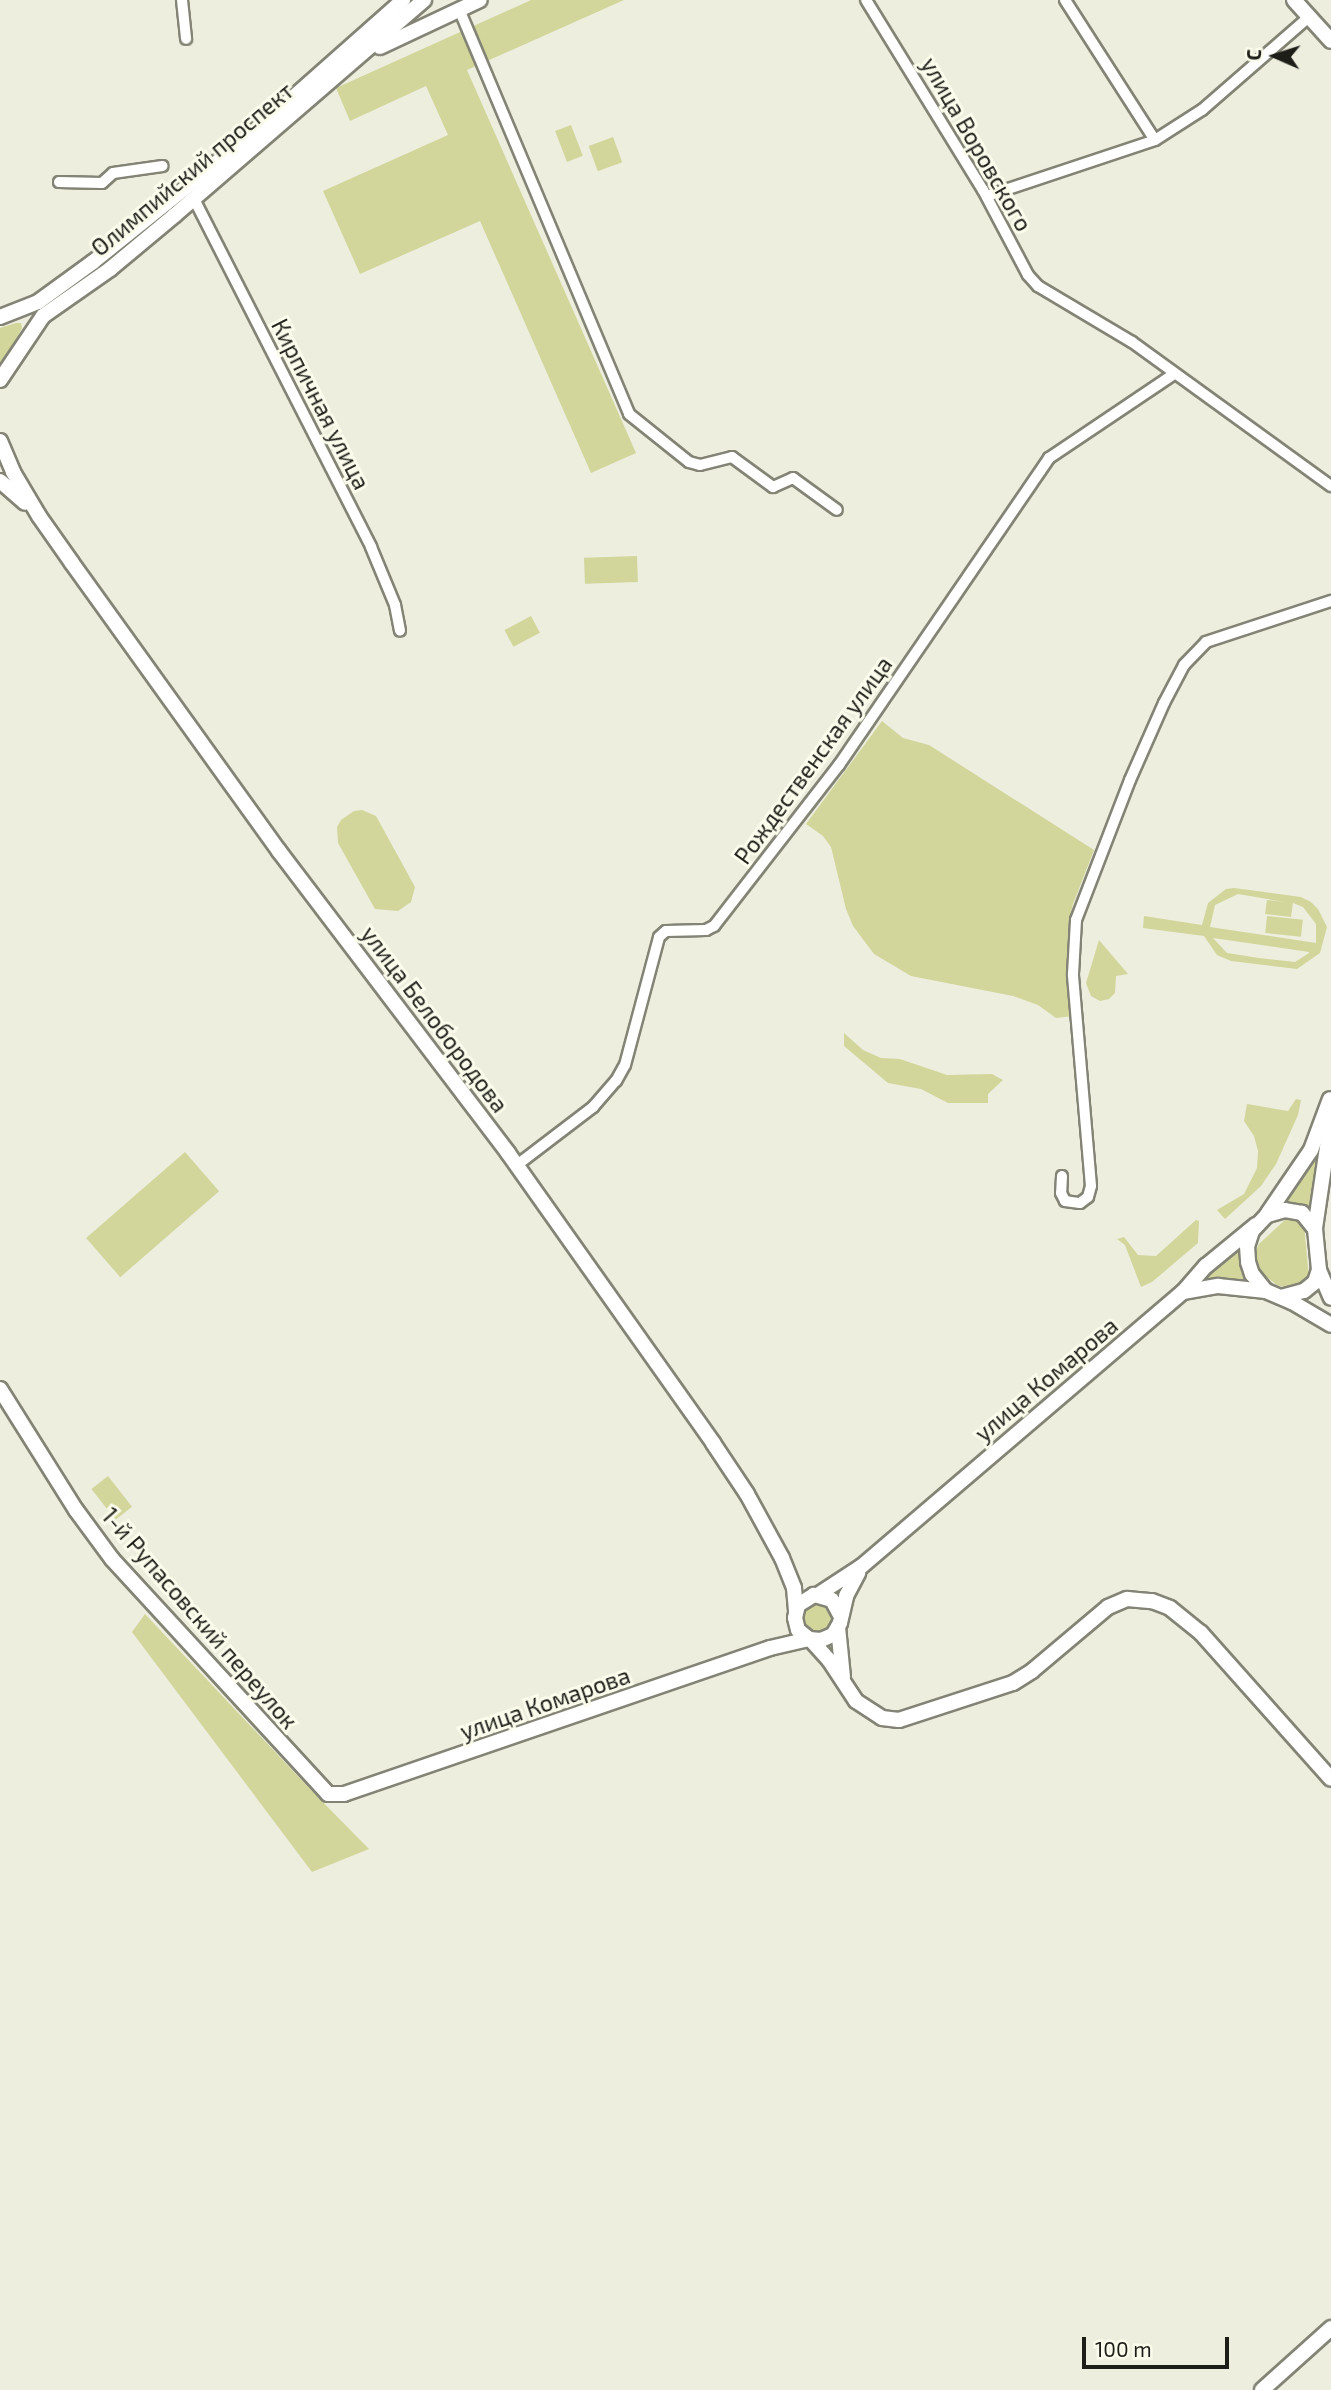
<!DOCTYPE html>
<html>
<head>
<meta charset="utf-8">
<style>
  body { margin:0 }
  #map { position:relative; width:1331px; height:2390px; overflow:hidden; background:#edeede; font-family:"Exo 2",sans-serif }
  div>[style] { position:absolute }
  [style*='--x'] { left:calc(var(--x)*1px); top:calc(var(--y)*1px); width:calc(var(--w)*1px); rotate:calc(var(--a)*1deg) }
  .green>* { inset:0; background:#d2d69b; transform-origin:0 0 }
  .round { border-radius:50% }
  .roads { filter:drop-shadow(2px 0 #838475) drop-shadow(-2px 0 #838475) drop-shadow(0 2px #838475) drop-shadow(0 -2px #838475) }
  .street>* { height:10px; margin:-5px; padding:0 5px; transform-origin:5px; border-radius:5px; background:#fff }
  .secondary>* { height:14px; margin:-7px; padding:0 7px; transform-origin:7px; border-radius:7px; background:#fff }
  span { translate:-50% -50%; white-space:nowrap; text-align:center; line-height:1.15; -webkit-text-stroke:6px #fbfceb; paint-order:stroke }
  .street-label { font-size:23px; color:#1d1e18 }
  .north { position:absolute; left:1240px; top:21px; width:70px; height:70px; -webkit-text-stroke:5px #fbfceb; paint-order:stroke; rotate:273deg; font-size:19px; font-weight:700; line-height:28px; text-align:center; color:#1d1e18 }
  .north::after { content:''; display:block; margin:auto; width:24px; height:32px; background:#1d1e18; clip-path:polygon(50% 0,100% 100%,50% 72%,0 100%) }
  .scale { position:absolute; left:1082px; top:2337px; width:147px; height:32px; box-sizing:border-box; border:4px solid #1d1e18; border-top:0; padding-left:9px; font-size:21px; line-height:24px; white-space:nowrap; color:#1d1e18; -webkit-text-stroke:5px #fbfceb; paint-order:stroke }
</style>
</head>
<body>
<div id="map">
  <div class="green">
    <div style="clip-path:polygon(531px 0,624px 0,467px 70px,636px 453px,591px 473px,480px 221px,360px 274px,323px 191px,448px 135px,426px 86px,350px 121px,336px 88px)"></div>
    <div style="left:571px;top:125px;width:33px;height:17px;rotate:69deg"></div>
    <div style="left:613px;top:137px;width:27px;height:26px;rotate:70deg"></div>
    <div style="clip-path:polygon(16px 323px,21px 323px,22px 328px,0 370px,0 328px)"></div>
    <div style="left:637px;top:556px;width:26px;height:53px;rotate:88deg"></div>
    <div style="left:531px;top:616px;width:19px;height:30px;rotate:62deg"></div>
    <div style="clip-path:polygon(882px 721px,903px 738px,929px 745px,1094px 850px,1073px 904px,1068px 927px,1073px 1016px,1056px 1018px,1038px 1005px,1013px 996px,911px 976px,874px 954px,853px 926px,846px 909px,831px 847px,823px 836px,806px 824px)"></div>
    <div style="clip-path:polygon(362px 810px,376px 816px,415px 887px,411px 902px,398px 911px,375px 909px,338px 843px,337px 827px,341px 820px,354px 811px)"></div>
    <div style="clip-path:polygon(evenodd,1234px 888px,1301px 897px,1311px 902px,1318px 909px,1327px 927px,1320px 953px,1297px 969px,1231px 961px,1217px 955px,1204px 936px,1143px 928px,1144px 916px,1202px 925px,1208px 903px,1226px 889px,1234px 888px,1238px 894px,1285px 902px,1267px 900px,1265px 914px,1291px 917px,1293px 903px,1303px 907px,1316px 924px,1316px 943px,1210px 927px,1215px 905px,1238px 894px,1234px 888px,1213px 938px,1309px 952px,1309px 953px,1295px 962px,1259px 958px,1227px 953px,1213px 938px)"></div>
    <div style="left:1267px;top:916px;width:36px;height:17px;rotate:6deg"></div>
    <div style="clip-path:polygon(1099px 940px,1128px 974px,1116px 976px,1115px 993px,1109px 999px,1100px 1001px,1091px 996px,1086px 983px)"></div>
    <div style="clip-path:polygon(844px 1033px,863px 1050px,881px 1058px,900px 1059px,947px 1075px,992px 1074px,1003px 1080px,988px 1094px,988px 1103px,948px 1103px,921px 1089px,888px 1083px,844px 1046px)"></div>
    <div style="clip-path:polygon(1296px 1099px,1301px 1100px,1298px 1115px,1276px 1164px,1261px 1186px,1225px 1219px,1217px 1210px,1244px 1194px,1257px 1168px,1258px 1151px,1254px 1136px,1244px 1121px,1247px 1104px,1288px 1111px)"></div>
    <div style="clip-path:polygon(1321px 1141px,1312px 1215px,1284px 1205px)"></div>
    <div style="left:185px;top:1152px;width:52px;height:131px;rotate:49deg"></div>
    <div style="clip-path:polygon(1297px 1218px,1304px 1225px,1309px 1278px,1294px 1290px,1277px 1285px,1262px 1274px,1256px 1264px,1255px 1253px,1259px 1244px,1286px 1219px)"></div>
    <div style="clip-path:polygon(1196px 1220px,1199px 1221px,1198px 1243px,1152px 1282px,1141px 1287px,1125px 1245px,1117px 1239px,1124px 1237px,1138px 1255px,1156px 1256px)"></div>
    <div style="clip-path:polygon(1242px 1244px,1248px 1279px,1203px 1279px,1202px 1278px)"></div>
    <div style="left:108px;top:1476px;width:39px;height:21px;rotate:52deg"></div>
    <div class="round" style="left:800px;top:1601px;width:34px;height:34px"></div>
    <div style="clip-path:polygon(145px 1614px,310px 1789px,369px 1849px,312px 1872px,132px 1632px)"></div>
  </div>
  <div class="roads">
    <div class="street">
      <div style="--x:182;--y:0;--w:39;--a:84"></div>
      <div style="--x:866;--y:0;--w:223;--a:58.4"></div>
      <div style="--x:983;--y:190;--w:96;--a:62.1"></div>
      <div style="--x:1028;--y:275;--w:15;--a:48"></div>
      <div style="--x:1038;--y:286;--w:109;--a:30.8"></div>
      <div style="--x:1132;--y:342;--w:246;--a:35.9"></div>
      <div style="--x:1065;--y:0;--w:166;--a:57.3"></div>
      <div style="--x:459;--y:9;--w:439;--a:67.2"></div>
      <div style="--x:629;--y:414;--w:77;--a:38.7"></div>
      <div style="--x:689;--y:462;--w:11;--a:15"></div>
      <div style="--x:700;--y:465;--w:33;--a:-14"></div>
      <div style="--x:732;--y:457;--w:51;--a:36.2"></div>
      <div style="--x:773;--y:487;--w:22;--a:-24"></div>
      <div style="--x:793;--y:478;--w:54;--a:36"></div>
      <div style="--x:59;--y:182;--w:43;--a:1.3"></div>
      <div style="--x:102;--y:183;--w:15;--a:-42"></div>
      <div style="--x:113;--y:173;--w:50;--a:-8"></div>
      <div style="--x:987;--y:196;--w:177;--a:-18.4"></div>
      <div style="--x:1155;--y:140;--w:56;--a:-32.6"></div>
      <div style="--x:1202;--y:110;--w:142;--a:-41"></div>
      <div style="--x:194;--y:199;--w:390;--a:63"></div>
      <div style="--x:371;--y:547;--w:63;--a:67.5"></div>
      <div style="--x:395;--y:605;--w:26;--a:79"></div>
      <div style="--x:517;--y:1165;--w:96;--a:-37.3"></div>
      <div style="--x:593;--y:1107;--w:35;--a:-49"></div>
      <div style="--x:616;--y:1081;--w:18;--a:-61"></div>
      <div style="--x:625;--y:1065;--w:132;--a:-75.1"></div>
      <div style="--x:659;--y:937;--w:9;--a:-41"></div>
      <div style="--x:666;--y:931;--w:40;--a:-1.4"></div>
      <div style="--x:706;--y:930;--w:9;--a:-27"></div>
      <div style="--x:714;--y:926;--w:204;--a:-52.2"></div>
      <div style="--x:839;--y:765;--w:372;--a:-55.6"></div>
      <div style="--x:1049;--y:458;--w:151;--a:-33.9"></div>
      <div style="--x:1062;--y:1176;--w:17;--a:93"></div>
      <div style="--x:1061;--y:1193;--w:9;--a:63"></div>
      <div style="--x:1065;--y:1201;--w:15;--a:8"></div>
      <div style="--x:1080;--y:1203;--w:10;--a:-37"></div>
      <div style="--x:1088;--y:1197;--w:11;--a:-75"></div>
      <div style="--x:1091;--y:1186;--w:213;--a:-94.9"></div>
      <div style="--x:1073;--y:974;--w:54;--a:-86.8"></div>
      <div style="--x:1076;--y:920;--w:150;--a:-68.9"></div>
      <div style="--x:1130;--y:780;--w:84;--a:-66.2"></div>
      <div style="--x:1164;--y:703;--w:43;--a:-62.2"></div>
      <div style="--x:1184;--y:665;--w:32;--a:-46"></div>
      <div style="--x:1206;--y:642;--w:132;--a:-18.2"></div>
    </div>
    <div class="secondary">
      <div style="--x:1294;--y:0;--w:55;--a:47.9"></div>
      <div style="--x:380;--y:47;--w:110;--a:-25.2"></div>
      <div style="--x:0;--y:317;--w:41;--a:-21.5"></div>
      <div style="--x:38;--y:302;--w:68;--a:-36"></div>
      <div style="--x:93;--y:262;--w:195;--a:-38.8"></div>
      <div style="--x:245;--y:140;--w:211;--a:-41.5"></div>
      <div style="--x:0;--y:380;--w:77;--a:-56.1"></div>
      <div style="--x:43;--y:316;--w:82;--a:-35"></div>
      <div style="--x:110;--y:269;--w:85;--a:-39.7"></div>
      <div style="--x:175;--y:215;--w:329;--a:-40.8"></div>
      <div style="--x:0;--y:441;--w:34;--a:67"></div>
      <div style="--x:13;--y:472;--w:51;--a:59.4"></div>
      <div style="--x:39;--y:516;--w:57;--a:54.9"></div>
      <div style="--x:72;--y:563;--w:355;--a:54.3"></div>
      <div style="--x:279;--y:851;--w:379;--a:52.8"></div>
      <div style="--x:508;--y:1153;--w:355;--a:54.7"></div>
      <div style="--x:713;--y:1443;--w:61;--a:56.3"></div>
      <div style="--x:747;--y:1494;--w:73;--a:61.3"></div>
      <div style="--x:782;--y:1558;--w:32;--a:68"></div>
      <div style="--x:794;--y:1588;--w:23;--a:85"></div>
      <div style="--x:0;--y:481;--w:33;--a:41"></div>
      <div style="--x:1331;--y:1120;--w:110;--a:98.4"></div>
      <div style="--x:1315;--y:1229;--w:41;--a:84.4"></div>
      <div style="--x:1319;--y:1270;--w:30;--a:67"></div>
      <div style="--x:1268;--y:1213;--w:76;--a:-55.7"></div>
      <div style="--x:1311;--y:1150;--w:54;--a:-69.6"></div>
      <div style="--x:1315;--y:1229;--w:21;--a:-129"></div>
      <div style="--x:1302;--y:1213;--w:17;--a:-170"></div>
      <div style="--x:1285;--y:1210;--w:19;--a:164"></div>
      <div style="--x:1267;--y:1215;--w:22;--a:133"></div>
      <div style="--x:1252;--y:1231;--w:16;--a:108"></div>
      <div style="--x:1247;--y:1246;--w:16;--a:86"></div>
      <div style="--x:1248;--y:1262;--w:13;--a:72"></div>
      <div style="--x:1252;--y:1274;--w:22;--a:51"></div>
      <div style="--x:1266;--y:1291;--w:28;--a:23"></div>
      <div style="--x:1292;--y:1302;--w:45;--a:30.5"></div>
      <div style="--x:1183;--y:1292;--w:36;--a:-10"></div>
      <div style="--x:1218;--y:1286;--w:48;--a:5.9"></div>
      <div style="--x:1281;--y:1297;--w:24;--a:-15"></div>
      <div style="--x:1304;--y:1291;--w:14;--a:-39"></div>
      <div style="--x:1315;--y:1282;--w:13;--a:-72"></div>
      <div style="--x:0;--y:1389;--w:143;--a:57.9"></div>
      <div style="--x:76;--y:1510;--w:61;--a:53.7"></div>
      <div style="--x:112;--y:1559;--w:319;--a:47.4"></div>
      <div style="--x:328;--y:1794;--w:16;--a:0"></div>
      <div style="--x:344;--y:1794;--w:450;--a:-18.9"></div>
      <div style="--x:770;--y:1648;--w:40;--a:-13"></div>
      <div style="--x:819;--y:1594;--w:51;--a:-33.1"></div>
      <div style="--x:862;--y:1566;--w:422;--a:-40.5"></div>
      <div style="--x:1183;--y:1292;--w:35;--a:-49"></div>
      <div style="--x:1206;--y:1266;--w:65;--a:-39.4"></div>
      <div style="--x:840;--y:1615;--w:17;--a:-118"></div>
      <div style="--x:832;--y:1600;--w:19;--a:-164"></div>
      <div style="--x:814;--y:1595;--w:19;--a:148"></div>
      <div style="--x:798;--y:1605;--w:13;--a:103"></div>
      <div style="--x:795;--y:1618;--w:12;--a:76"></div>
      <div style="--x:798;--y:1630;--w:14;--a:39"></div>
      <div style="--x:809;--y:1639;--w:12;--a:5"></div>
      <div style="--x:821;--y:1640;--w:13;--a:-23"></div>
      <div style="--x:833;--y:1635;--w:14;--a:-60"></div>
      <div style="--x:840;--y:1623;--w:28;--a:-77"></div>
      <div style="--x:846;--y:1596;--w:26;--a:-62"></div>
      <div style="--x:838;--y:1627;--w:50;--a:84.3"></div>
      <div style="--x:811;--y:1640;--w:27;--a:48"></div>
      <div style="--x:829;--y:1660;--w:49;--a:56.6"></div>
      <div style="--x:856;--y:1701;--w:31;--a:33"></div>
      <div style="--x:882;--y:1718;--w:17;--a:7"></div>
      <div style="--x:899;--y:1720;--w:120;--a:-18"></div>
      <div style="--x:1013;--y:1683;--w:22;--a:-32"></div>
      <div style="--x:1032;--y:1671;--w:99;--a:-40.1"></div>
      <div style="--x:1108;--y:1607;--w:21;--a:-23"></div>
      <div style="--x:1127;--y:1599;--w:25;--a:5"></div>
      <div style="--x:1152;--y:1601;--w:19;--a:21"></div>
      <div style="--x:1170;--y:1608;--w:40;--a:39"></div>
      <div style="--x:1201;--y:1633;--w:195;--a:48.3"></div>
      <div style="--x:1262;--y:2390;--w:93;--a:-41.9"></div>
    </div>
  </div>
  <div class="street-label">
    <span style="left:977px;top:144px;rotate:60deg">улица Воровского</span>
    <span style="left:192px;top:169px;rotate:-40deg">Олимпийский проспект</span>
    <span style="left:321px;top:404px;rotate:63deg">Кирпичная улица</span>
    <span style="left:813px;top:760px;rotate:-54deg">Рождественская улица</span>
    <span style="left:435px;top:1019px;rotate:53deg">улица Белобородова</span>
    <span style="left:1046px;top:1379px;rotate:-40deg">улица Комарова</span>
    <span style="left:200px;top:1618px;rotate:49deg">1-й Рупасовский переулок</span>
    <span style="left:545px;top:1703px;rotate:-19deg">улица Комарова</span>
  </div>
  <div class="north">С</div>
  <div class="scale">100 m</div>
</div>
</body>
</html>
